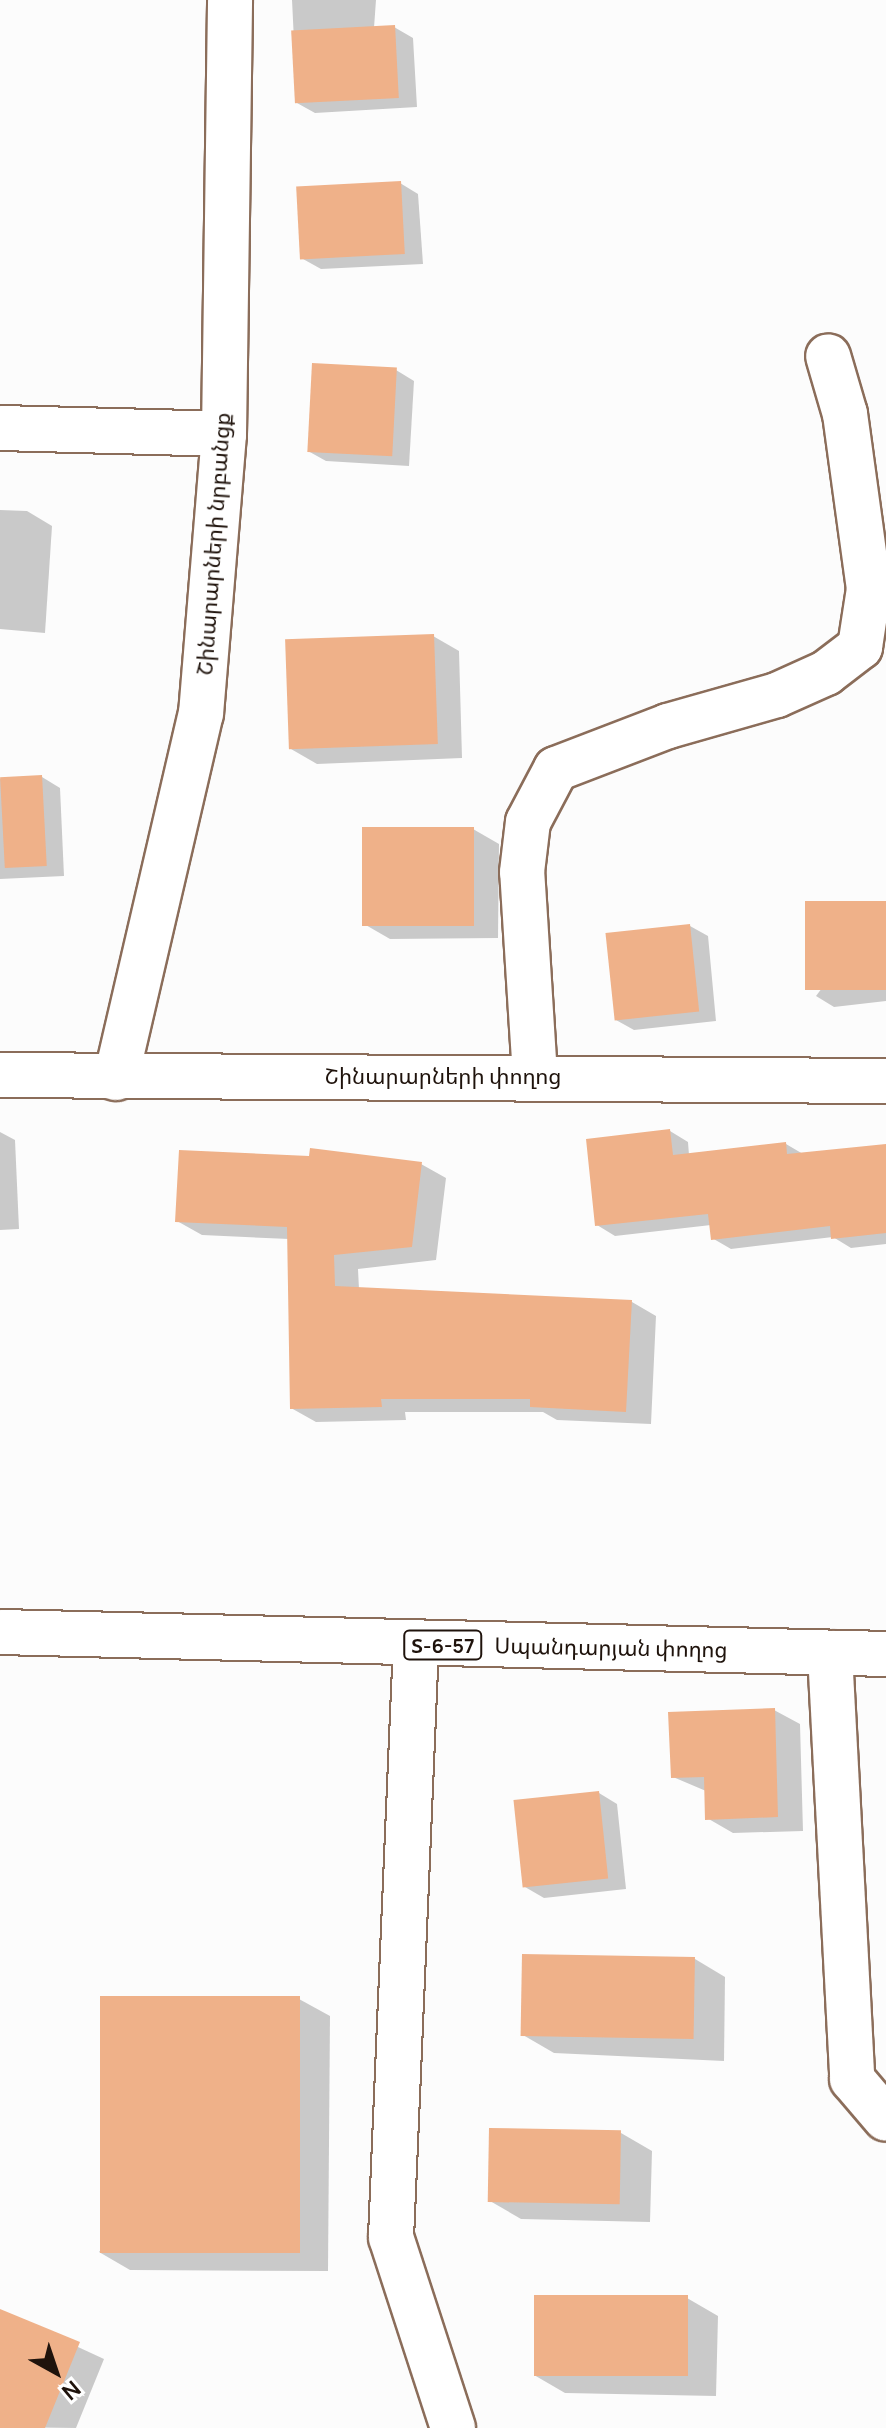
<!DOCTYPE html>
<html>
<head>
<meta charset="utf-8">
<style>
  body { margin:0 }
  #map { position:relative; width:886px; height:2428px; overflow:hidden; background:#fcfcfc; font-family:Manrope,"Noto Sans Armenian",sans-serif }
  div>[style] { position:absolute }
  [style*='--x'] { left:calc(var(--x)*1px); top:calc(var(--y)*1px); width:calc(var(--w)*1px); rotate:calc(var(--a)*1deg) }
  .shadow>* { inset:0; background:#0003 }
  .building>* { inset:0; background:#efb189; transform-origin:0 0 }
  .roads { filter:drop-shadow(2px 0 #8b6d5a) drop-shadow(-2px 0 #8b6d5a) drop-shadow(0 2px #8b6d5a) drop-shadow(0 -2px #8b6d5a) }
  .minor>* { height:44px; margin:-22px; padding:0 22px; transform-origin:22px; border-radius:22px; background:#fff }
  .major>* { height:44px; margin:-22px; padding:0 22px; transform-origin:22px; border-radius:22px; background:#fff }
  span { translate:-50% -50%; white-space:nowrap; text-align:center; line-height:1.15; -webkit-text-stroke:6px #fff; paint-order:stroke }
  .shield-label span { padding:2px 6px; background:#fff; border:2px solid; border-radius:6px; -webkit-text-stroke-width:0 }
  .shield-label { font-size:20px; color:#1f130c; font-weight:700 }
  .street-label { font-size:22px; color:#1f130c }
  .north { position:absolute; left:16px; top:2332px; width:80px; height:80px; -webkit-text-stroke:6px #fff; paint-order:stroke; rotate:140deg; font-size:22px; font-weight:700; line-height:32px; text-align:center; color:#1f130c }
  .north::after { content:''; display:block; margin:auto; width:28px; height:36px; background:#1f130c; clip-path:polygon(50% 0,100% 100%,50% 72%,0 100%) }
</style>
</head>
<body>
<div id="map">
  <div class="shadow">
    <div style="clip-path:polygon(292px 0,376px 0,374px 28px,394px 27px,413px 38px,417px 107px,315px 113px,297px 103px)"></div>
    <div style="clip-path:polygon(400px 183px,418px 194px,423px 264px,321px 269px,303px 259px)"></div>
    <div style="clip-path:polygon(396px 370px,414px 381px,409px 466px,326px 461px,308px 451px)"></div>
    <div style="clip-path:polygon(0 510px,27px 511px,52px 526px,45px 633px,0 629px)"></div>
    <div style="clip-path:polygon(433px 636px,459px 651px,462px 758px,317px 764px,291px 749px)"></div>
    <div style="clip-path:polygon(42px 777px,60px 788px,64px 876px,0 879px,0 779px)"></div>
    <div style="clip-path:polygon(473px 829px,499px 844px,498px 938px,390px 939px,364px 924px)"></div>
    <div style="clip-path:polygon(886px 903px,886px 1001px,834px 1007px,816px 996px)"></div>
    <div style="clip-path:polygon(690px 926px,708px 936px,716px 1021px,634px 1030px,616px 1020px)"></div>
    <div style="clip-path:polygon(670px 1131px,688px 1142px,689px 1155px,786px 1144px,803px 1154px,886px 1146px,886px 1244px,851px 1248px,833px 1237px,731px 1249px,712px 1238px,711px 1225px,615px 1236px,597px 1225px)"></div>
    <div style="clip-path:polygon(0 1132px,15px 1140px,19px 1229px,0 1230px)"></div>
    <div style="clip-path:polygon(421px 1164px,446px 1178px,436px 1260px,358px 1269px,359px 1289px,632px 1302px,656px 1316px,651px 1424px,557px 1420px,543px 1412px,405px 1412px,406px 1420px,316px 1422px,291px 1408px,289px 1239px,202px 1235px,177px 1221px)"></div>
    <div style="clip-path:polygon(774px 1710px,800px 1724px,803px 1831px,733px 1833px,707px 1818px,706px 1791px,673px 1777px)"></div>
    <div style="clip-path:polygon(599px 1793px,617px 1804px,626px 1889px,544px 1898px,525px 1887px)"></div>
    <div style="clip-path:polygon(695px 1959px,725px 1977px,724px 2061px,554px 2053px,523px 2035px)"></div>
    <div style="clip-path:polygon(299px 1999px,330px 2016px,328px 2271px,130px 2270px,99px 2252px)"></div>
    <div style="clip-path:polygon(621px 2133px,652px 2151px,650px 2222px,521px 2219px,490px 2201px)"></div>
    <div style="clip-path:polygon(687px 2298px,718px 2316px,716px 2396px,565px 2393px,534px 2375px)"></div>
    <div style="clip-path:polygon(0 2311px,104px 2359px,76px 2428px,0 2427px)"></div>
  </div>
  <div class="building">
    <div style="left:395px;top:25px;width:73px;height:104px;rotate:87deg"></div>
    <div style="left:401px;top:181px;width:73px;height:105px;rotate:87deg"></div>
    <div style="left:312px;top:363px;width:85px;height:89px;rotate:3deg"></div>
    <div style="left:434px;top:634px;width:110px;height:149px;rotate:88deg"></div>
    <div style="left:42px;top:775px;width:91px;height:42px;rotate:87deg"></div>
    <div style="left:362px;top:827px;width:112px;height:99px"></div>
    <div style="left:886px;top:901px;width:89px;height:81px;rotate:90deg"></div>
    <div style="left:690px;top:924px;width:88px;height:85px;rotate:84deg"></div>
    <div style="clip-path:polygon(670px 1129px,673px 1155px,786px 1142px,787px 1154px,886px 1144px,886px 1233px,831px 1239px,830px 1226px,711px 1240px,708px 1214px,595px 1226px,586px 1139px)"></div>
    <div style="clip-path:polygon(310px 1148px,422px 1162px,412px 1247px,334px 1255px,335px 1286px,632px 1300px,626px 1412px,530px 1407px,530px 1399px,381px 1399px,382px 1407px,290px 1409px,287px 1227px,175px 1222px,179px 1150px,309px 1156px)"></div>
    <div style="clip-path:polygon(775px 1708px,778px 1817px,705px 1820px,704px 1777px,671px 1778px,668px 1712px)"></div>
    <div style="left:599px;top:1791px;width:88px;height:86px;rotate:84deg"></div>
    <div style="left:522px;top:1954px;width:173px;height:82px;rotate:1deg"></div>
    <div style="left:100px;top:1996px;width:200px;height:257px"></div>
    <div style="left:489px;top:2128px;width:132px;height:74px;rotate:1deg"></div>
    <div style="left:534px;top:2295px;width:154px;height:81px"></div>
    <div style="clip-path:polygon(0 2309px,80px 2342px,45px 2428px,0 2428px)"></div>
  </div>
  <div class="roads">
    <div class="minor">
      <div style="--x:0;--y:428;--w:224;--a:1.5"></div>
      <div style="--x:0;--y:1075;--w:886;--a:0.39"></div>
      <div style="--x:535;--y:1076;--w:204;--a:-93.6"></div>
      <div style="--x:522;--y:872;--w:50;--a:-83.2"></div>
      <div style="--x:528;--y:822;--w:60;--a:-62.2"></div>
      <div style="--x:556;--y:769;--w:120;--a:-21"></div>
      <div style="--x:668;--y:726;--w:113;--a:-15.9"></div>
      <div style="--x:777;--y:695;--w:54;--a:-24.2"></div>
      <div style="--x:826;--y:673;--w:43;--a:-37.4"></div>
      <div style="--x:860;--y:647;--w:59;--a:-81.2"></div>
      <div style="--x:869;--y:589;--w:177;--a:-97.8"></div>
      <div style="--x:845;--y:414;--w:60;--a:-106.3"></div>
      <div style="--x:116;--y:1078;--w:374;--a:-76.9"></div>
      <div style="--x:201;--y:714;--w:281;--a:-85.3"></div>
      <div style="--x:224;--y:434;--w:434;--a:-89.2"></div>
      <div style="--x:416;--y:1644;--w:594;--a:92.41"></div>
      <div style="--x:391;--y:2237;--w:201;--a:72"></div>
      <div style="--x:830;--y:1653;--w:427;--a:87"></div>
      <div style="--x:852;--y:2079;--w:52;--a:49.6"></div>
    </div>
    <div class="major">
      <div style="--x:0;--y:1632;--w:886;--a:1.42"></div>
    </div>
  </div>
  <div class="shield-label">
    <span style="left:443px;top:1645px">Տ-6-57</span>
  </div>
  <div class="street-label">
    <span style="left:214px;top:544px;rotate:-86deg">Շինարարների նրբանցք</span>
    <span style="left:443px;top:1077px">Շինարարների փողոց</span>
    <span style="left:611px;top:1648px;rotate:1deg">Սպանդարյան փողոց</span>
  </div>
  <div class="north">N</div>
</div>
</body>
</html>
